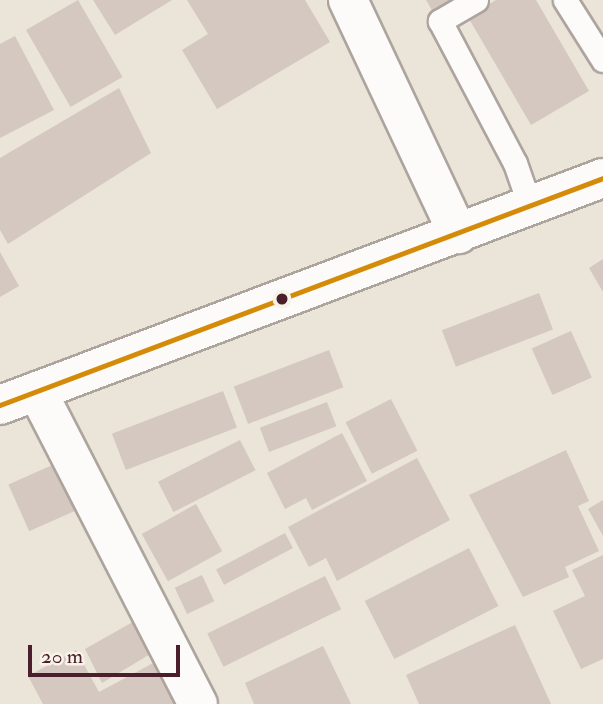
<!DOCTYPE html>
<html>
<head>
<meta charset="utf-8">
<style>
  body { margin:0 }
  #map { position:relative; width:603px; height:704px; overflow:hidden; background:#ebe4d8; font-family:"IM FELL Double Pica",serif }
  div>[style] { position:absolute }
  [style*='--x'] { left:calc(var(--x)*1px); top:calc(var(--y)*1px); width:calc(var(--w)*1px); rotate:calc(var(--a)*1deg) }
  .building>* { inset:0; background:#d4c8c0; transform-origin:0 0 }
  .roads { filter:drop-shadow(2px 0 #ada49e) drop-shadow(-2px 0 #ada49e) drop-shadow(0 2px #ada49e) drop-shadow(0 -2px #ada49e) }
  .service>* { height:23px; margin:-11.5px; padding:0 11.5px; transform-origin:11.5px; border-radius:11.5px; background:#fcfbf9 }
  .minor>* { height:38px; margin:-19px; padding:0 19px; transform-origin:19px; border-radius:19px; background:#fcfbf9 }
  .secondary>* { height:38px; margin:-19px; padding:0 19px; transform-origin:19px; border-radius:19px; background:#fcfbf9 }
  .bus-1>* { height:5px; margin:-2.5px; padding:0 2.5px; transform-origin:2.5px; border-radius:2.5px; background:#d48b09 }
  .dots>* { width:19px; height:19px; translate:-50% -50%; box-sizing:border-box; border:4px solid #f7f3e8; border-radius:50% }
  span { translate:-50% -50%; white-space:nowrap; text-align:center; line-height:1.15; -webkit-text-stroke:5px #f7f3e8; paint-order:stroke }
  .scale { position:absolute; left:28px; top:645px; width:152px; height:32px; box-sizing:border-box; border:4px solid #4a1f2b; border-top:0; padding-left:9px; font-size:21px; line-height:24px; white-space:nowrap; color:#4a1f2b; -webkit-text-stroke:5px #f7f3e8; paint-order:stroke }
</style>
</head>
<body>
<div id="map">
  <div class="building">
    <div style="left:78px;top:0;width:89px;height:60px;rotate:60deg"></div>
    <div style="clip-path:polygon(93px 0,172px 0,115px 35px)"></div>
    <div style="clip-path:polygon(187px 0,305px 0,330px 42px,217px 109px,182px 50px,208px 34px)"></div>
    <div style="clip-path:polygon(426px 0,452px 0,433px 12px)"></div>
    <div style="clip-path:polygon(496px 0,536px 0,589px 91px,531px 125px,468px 17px)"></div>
    <div style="clip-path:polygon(15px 36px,54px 110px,0 138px,0 44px)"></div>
    <div style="clip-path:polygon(119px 88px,151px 153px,8px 244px,0 230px,0 158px)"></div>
    <div style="clip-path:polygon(0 252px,19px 286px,0 297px)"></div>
    <div style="clip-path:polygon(603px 259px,603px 292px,589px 268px)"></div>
    <div style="left:539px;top:293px;width:39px;height:104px;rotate:69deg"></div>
    <div style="left:571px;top:331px;width:51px;height:43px;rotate:66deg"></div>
    <div style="left:329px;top:350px;width:40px;height:102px;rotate:69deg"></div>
    <div style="left:223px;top:391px;width:39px;height:119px;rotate:69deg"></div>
    <div style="left:391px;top:399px;width:58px;height:51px;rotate:63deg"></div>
    <div style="left:327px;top:402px;width:26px;height:72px;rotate:69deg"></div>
    <div style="clip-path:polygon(342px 433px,367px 481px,312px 510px,306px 498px,285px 509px,267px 473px)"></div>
    <div style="left:240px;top:440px;width:34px;height:92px;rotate:63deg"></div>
    <div style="clip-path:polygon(566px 450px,589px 501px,578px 506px,599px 551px,565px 567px,569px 577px,523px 597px,469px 495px)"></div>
    <div style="clip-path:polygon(417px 458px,450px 520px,337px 581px,326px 558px,309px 567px,288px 527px)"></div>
    <div style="left:66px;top:459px;width:51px;height:63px;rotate:66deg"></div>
    <div style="clip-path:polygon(603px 500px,603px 536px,588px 509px)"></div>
    <div style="left:196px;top:504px;width:54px;height:62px;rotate:61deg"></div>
    <div style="left:285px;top:533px;width:17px;height:78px;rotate:62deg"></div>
    <div style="left:469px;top:548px;width:65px;height:117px;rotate:63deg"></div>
    <div style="clip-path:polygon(603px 555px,603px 659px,581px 669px,553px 611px,585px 596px,572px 570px)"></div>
    <div style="left:202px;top:575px;width:29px;height:30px;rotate:65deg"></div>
    <div style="left:325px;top:576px;width:37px;height:131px;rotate:64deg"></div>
    <div style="clip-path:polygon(138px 619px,152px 653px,102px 683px,85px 649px)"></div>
    <div style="clip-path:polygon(515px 625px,551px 704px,419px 704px,406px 675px)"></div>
    <div style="clip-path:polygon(323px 646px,351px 704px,254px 704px,245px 683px)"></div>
    <div style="clip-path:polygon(76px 650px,99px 692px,157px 661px,181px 704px,43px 704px,28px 676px)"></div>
  </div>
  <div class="roads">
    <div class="service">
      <div style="--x:476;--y:0;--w:42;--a:149.7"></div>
      <div style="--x:440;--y:21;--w:161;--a:62.2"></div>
      <div style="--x:515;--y:163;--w:46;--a:70.8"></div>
      <div style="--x:565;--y:0;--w:71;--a:57.7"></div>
    </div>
    <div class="minor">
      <div style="--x:348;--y:0;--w:259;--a:64.8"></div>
      <div style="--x:37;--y:391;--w:352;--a:62.8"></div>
    </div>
    <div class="secondary">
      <div style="--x:0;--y:405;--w:644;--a:-20.63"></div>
    </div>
  </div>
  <div class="bus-1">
    <div style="--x:0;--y:405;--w:644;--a:-20.63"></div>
  </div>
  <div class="dots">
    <div style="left:282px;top:299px;background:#4a1f2b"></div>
  </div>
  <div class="scale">20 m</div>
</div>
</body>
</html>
